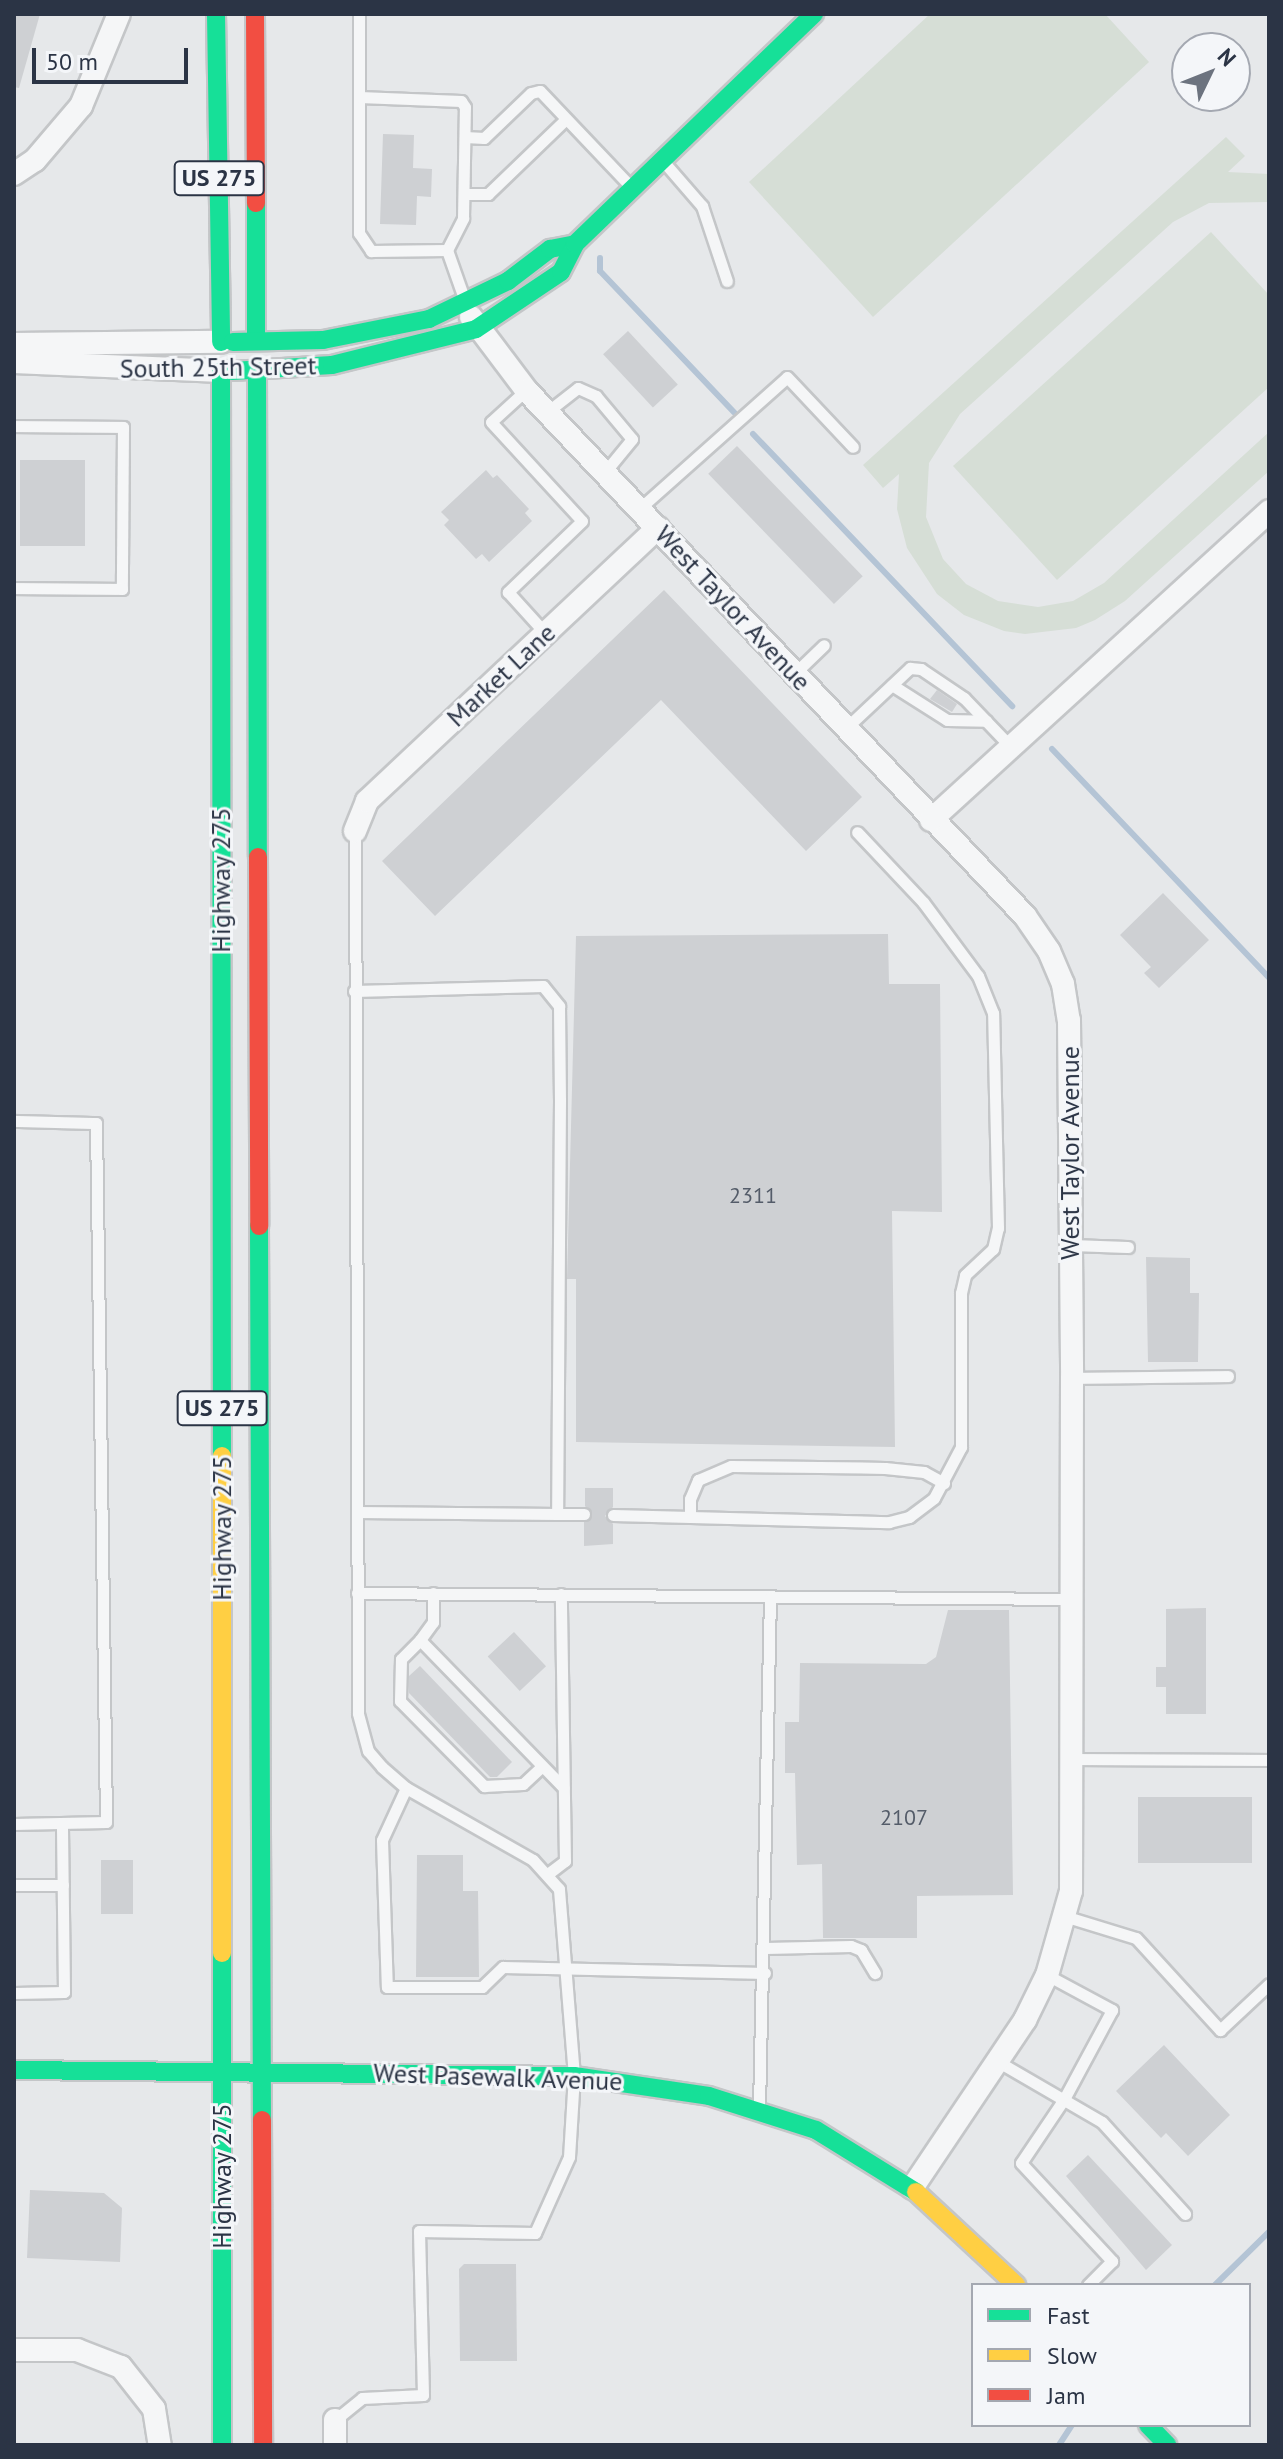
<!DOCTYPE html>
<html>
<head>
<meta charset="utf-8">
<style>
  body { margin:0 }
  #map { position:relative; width:1283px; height:2459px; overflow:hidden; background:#e6e8ea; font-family:"PT Sans",sans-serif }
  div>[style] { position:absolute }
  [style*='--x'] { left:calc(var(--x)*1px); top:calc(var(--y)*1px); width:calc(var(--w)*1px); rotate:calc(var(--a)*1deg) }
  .green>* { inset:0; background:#d6ded6 }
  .stream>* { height:6px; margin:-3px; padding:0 3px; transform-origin:3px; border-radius:3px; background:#b4c4d5 }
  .building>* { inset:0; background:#ced0d3; transform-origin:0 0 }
  .roads { filter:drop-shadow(2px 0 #c4c6c8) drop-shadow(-2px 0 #c4c6c8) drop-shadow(0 2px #c4c6c8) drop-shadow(0 -2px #c4c6c8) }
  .lane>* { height:11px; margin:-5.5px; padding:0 5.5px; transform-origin:5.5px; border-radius:5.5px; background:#f5f6f7 }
  .street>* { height:22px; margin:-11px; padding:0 11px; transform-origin:11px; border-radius:11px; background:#f5f6f7 }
  .fast>* { height:18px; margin:-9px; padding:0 9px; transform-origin:9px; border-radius:9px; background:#16e098 }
  .slow>* { height:18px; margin:-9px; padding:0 9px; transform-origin:9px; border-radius:9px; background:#ffcf43 }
  .jam>* { height:18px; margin:-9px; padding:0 9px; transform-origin:9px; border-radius:9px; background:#f24e42 }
  span { translate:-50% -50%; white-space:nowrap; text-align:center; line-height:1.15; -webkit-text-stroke:6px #f4f6f9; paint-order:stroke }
  .number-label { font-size:22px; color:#545c69 }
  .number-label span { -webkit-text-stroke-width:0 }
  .shield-label span { padding:2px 6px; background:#f4f6f9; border:2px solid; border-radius:6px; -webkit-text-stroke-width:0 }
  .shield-label { font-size:24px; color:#2b3445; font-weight:700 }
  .street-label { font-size:26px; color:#2b3445 }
  .frame { position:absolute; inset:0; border:16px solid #2b3445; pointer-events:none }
  .legend { position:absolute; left:971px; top:2283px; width:280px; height:144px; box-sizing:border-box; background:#f4f6f9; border:2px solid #a4a8b1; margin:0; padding:10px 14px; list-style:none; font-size:24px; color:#2b3445 }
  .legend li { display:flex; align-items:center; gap:16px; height:40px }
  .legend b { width:40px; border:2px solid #a4a8b1 }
  .north { position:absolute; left:1171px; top:32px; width:80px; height:80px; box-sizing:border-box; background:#f4f6f9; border:2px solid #a4a8b1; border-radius:50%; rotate:47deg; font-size:22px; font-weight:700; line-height:32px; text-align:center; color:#2b3445 }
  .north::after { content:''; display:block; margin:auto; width:28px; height:36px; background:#6c737f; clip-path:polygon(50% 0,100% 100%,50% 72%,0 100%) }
  .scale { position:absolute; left:32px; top:48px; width:156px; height:36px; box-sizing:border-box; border:4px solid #2b3445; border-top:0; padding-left:10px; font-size:24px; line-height:28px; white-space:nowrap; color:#2b3445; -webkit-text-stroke:6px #f4f6f9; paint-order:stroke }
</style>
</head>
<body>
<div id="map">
  <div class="green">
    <div style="clip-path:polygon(930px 14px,1105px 14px,1149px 62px,873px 317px,749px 182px)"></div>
    <div style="clip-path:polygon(1226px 137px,1245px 156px,1228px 172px,1269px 174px,1269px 202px,1209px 203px,1173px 222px,960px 414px,929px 463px,926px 517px,943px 559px,966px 584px,998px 601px,1038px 607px,1073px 601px,1104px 583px,1269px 432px,1269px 471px,1125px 601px,1095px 620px,1076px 628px,1025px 634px,1004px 631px,964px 615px,937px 594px,907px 548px,897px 509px,899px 474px,883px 488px,863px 465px)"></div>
    <div style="clip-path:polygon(1211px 232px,1269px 295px,1269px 387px,1057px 580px,953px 466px)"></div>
  </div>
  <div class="stream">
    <div style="--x:600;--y:258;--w:13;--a:90"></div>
    <div style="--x:600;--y:271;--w:195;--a:46.5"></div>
    <div style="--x:753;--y:434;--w:376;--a:46.4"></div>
    <div style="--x:1052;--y:749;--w:315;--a:46.5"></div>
    <div style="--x:1215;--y:2285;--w:76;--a:-44.5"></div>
    <div style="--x:1059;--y:2445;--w:24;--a:-57"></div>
  </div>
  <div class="building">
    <div style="clip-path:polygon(14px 14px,40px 14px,19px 88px,14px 87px)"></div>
    <div style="clip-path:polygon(383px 134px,414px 135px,413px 168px,432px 169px,431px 197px,417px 196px,416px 225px,380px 224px)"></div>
    <div style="left:628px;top:331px;width:73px;height:34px;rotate:47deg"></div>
    <div style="left:737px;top:446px;width:181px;height:40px;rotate:46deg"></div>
    <div style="left:20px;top:460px;width:65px;height:86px"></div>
    <div style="clip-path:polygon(486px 470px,493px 478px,497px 475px,529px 509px,525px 513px,532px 521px,489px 562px,482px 554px,476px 559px,444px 525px,449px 520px,441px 512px)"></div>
    <div style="clip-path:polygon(664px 590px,862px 797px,806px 851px,661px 700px,435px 916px,382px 861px)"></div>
    <div style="clip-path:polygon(937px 690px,957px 704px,952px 712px,930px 699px)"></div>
    <div style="clip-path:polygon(1163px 893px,1209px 940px,1159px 988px,1144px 973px,1151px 967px,1120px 935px)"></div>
    <div style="clip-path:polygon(888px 934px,889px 984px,940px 984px,942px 1212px,892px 1211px,895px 1447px,576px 1442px,576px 1279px,567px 1279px,576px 936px)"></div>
    <div style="clip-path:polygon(1146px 1257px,1190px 1258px,1190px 1293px,1199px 1293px,1198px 1362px,1148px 1362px)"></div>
    <div style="clip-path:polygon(585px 1488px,613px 1488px,613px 1507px,605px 1516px,613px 1524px,613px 1544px,584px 1546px,584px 1522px,592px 1515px,585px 1506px)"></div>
    <div style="clip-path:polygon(1206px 1608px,1206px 1714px,1166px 1714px,1166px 1687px,1156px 1687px,1156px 1667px,1166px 1667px,1166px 1609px)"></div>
    <div style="clip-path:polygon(948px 1610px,1009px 1610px,1013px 1895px,917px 1896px,917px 1938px,823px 1938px,822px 1864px,797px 1865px,795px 1773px,785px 1773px,785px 1722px,799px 1722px,800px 1663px,926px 1664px,936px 1657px)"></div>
    <div style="left:514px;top:1632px;width:47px;height:36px;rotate:47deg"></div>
    <div style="clip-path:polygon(420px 1666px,512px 1762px,497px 1777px,490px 1777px,409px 1693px,409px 1676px)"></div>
    <div style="left:1252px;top:1797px;width:66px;height:114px;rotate:90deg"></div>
    <div style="clip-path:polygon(417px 1855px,463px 1855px,463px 1891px,478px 1891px,479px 1977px,416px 1977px)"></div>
    <div style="left:101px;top:1860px;width:32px;height:54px"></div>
    <div style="clip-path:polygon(1164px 2045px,1230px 2115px,1188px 2156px,1166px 2133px,1161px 2138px,1116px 2091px)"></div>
    <div style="clip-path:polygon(1088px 2155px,1172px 2245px,1146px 2270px,1066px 2176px)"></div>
    <div style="clip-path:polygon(30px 2190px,104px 2193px,122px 2208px,120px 2262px,27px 2258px)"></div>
    <div style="clip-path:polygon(464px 2264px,516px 2264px,517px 2361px,460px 2361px,459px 2269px)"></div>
  </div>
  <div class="roads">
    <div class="lane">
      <div style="--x:359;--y:14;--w:219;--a:90"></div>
      <div style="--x:359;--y:233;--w:22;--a:56"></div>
      <div style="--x:371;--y:251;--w:76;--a:-0.8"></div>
      <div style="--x:447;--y:250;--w:36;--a:-63"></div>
      <div style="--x:463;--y:218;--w:111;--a:-89"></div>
      <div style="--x:465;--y:107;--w:7;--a:-124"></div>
      <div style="--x:461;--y:101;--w:102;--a:-177.8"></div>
      <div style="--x:465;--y:137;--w:19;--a:3"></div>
      <div style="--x:484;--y:138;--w:65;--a:-43.8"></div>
      <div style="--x:531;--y:93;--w:9;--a:-13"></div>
      <div style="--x:540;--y:91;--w:131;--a:46.5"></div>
      <div style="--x:663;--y:161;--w:60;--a:49.1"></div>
      <div style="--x:702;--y:206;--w:79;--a:71.6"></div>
      <div style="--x:464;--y:194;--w:24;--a:0"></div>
      <div style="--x:488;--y:194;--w:108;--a:-43.9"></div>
      <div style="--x:447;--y:250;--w:54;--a:70.6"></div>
      <div style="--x:526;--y:390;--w:47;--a:137.6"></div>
      <div style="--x:491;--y:422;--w:134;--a:47.4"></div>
      <div style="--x:582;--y:521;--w:103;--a:136.2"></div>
      <div style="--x:508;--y:592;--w:57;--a:47.9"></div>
      <div style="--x:547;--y:412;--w:39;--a:-38"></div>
      <div style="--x:578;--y:388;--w:20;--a:24"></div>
      <div style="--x:596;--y:396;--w:56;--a:50.1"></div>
      <div style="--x:632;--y:439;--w:43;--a:129.3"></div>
      <div style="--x:14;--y:426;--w:109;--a:0.5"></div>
      <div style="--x:123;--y:427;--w:162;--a:90.4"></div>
      <div style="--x:122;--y:589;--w:108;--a:-179.5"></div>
      <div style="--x:639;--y:509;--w:198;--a:-41.7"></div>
      <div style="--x:787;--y:377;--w:96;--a:46.7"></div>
      <div style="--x:795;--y:673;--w:40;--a:-44"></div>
      <div style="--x:892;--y:685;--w:65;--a:32.5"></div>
      <div style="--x:947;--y:720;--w:39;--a:1"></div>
      <div style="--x:846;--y:728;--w:88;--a:-43.2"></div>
      <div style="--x:910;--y:668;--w:11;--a:5"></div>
      <div style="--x:921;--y:669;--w:52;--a:34"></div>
      <div style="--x:964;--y:698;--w:68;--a:46.2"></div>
      <div style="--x:354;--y:991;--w:189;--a:-1.5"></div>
      <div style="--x:543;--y:986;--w:26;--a:51"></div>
      <div style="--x:559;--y:1006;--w:94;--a:89.4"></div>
      <div style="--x:560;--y:1100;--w:414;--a:90.4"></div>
      <div style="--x:557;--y:1514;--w:199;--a:-179.4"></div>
      <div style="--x:14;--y:1121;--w:82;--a:1.4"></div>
      <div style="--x:96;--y:1123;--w:699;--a:89.18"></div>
      <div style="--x:106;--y:1822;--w:92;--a:178.8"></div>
      <div style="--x:1071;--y:1245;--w:57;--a:2"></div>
      <div style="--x:1072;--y:1378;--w:156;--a:-0.7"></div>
      <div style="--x:557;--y:1514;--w:27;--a:0"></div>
      <div style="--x:613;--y:1515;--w:276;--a:1.5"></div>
      <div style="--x:889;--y:1522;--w:21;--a:-14"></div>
      <div style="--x:909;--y:1517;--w:31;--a:-37"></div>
      <div style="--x:934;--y:1498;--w:58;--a:-62.1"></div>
      <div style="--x:961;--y:1447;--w:154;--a:-90"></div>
      <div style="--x:961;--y:1293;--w:18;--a:-77"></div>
      <div style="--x:965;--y:1275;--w:38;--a:-43"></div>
      <div style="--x:993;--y:1249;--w:22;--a:-77"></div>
      <div style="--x:998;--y:1228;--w:215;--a:-91.3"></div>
      <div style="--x:993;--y:1013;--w:40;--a:-112"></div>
      <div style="--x:978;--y:976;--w:92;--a:-126.6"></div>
      <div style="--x:923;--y:902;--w:96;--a:-133.3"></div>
      <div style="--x:690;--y:1517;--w:18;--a:-90"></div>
      <div style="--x:690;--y:1499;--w:21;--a:-67"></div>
      <div style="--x:698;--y:1480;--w:36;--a:-23"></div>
      <div style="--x:731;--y:1466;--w:154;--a:0.7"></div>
      <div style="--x:885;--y:1468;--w:39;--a:6"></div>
      <div style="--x:924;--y:1472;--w:23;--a:29"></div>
      <div style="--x:357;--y:1593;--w:713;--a:0.48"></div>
      <div style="--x:433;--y:1593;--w:29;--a:90"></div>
      <div style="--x:433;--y:1622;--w:22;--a:126"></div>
      <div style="--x:420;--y:1640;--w:206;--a:45.8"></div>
      <div style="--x:420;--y:1640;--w:27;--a:135"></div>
      <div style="--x:401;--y:1659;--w:42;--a:91.4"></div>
      <div style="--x:400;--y:1701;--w:120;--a:45.3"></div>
      <div style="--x:484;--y:1786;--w:39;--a:-3"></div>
      <div style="--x:523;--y:1784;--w:26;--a:-43"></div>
      <div style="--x:1075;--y:1759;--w:194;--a:0.3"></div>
      <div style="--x:406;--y:1788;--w:57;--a:114.8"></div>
      <div style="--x:382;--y:1840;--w:147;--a:88.1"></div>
      <div style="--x:387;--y:1987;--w:95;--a:0"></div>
      <div style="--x:482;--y:1987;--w:29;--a:-44"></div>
      <div style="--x:503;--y:1967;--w:262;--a:1.3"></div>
      <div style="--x:549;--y:1873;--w:20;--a:-37"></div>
      <div style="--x:565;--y:1861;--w:267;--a:-90.9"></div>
      <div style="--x:14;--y:1885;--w:49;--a:0"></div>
      <div style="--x:1064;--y:1916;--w:75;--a:17"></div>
      <div style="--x:1136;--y:1938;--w:125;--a:47.6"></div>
      <div style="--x:1220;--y:2030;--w:67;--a:-43.2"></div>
      <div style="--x:766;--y:1948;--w:85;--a:-1.3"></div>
      <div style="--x:851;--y:1946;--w:11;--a:22"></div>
      <div style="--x:861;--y:1950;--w:27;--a:59"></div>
      <div style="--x:1047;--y:1975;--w:74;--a:28.3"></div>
      <div style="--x:1112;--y:2010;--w:101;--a:118.3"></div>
      <div style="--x:1064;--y:2099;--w:77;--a:123.9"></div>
      <div style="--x:1021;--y:2163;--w:134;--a:47.1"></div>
      <div style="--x:1112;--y:2261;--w:34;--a:135"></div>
      <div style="--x:14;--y:1993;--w:50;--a:-1.1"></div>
      <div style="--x:64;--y:1992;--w:169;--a:-90.7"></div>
      <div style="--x:997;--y:2061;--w:121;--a:30.2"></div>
      <div style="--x:1102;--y:2122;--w:124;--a:47.9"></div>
      <div style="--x:759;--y:2108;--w:511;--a:-88.77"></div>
      <div style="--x:335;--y:2420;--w:35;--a:-39"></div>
      <div style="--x:362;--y:2398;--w:61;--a:-2.8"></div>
      <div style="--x:423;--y:2395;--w:164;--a:-91.4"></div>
      <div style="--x:419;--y:2231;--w:116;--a:1"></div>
      <div style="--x:535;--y:2233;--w:83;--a:-65.9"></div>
      <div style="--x:569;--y:2157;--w:81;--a:-86.5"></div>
      <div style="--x:574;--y:2076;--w:188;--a:-94.6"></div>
      <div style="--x:559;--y:1889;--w:39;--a:-132"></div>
      <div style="--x:533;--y:1860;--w:146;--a:-150.4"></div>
      <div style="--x:406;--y:1788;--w:32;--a:-139"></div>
      <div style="--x:382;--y:1767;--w:21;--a:-131"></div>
      <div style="--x:368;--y:1751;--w:39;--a:-105"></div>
      <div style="--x:358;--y:1713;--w:882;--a:-90.19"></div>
    </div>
    <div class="street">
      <div style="--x:14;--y:174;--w:25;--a:-34"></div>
      <div style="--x:35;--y:160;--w:71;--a:-49.6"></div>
      <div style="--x:81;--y:106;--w:100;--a:-67.6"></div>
      <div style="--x:471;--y:317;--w:91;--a:53"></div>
      <div style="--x:526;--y:390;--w:725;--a:46.51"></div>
      <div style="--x:1025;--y:916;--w:42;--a:55.6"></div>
      <div style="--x:1049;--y:951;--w:36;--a:67"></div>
      <div style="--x:1063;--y:984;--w:36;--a:81"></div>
      <div style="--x:1069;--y:1020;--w:358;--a:89.5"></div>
      <div style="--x:1072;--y:1378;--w:513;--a:90.11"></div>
      <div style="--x:1071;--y:1891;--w:87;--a:105.9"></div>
      <div style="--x:1047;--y:1975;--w:50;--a:116.1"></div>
      <div style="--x:1025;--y:2020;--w:202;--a:123.9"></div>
      <div style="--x:14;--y:344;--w:207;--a:-0.6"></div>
      <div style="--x:14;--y:362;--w:207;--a:2.5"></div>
      <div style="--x:931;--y:820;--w:458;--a:-42.4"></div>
      <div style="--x:355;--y:831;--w:32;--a:-68"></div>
      <div style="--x:367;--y:801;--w:399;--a:-43.2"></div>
      <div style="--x:14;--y:2350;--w:63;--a:0"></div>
      <div style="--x:77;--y:2350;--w:47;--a:21.1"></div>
      <div style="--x:121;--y:2367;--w:53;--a:51.8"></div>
      <div style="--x:154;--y:2409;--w:36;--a:81"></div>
      <div style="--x:335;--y:2420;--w:25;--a:90"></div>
    </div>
    <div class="fast">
      <div style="--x:216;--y:14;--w:328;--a:89.1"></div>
      <div style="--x:256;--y:203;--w:138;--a:90"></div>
      <div style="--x:233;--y:342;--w:90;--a:-1.3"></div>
      <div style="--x:323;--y:340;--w:108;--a:-11.2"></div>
      <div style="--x:429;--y:319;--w:88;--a:-25.7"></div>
      <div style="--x:508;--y:281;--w:53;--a:-37.3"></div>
      <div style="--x:550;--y:249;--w:25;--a:-11"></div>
      <div style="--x:221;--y:371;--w:1085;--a:89.95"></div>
      <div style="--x:232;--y:371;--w:100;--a:-3.4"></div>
      <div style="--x:332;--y:365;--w:148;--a:-14"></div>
      <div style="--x:476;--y:329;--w:102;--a:-33.8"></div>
      <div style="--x:561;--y:272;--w:31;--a:-63"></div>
      <div style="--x:575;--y:244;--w:332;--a:-43.9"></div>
      <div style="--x:257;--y:371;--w:486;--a:89.9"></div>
      <div style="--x:259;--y:1226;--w:894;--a:89.81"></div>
      <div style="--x:222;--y:1953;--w:492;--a:90"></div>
      <div style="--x:14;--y:2070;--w:560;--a:0.61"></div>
      <div style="--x:574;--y:2076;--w:136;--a:8.4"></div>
      <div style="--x:709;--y:2096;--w:112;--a:17.6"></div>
      <div style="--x:816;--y:2130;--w:118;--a:31.8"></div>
      <div style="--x:1148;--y:2425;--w:28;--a:46"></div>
    </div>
    <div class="slow">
      <div style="--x:222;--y:1456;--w:497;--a:90"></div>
      <div style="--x:916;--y:2192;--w:137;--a:42.9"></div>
    </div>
    <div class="jam">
      <div style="--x:255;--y:14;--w:189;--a:89.7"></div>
      <div style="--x:258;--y:857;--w:369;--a:89.8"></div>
      <div style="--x:262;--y:2120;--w:325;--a:89.8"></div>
    </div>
  </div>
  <div class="number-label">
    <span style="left:753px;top:1196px">2311</span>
    <span style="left:904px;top:1818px">2107</span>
  </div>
  <div class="shield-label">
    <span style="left:219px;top:178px">US 275</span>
    <span style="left:222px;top:1408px">US 275</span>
  </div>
  <div class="street-label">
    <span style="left:218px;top:367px;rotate:-1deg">South 25th Street</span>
    <span style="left:733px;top:608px;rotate:47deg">West Taylor Avenue</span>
    <span style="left:501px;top:675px;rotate:-43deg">Market Lane</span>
    <span style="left:221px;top:880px;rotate:-90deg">Highway 275</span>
    <span style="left:1070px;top:1153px;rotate:-90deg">West Taylor Avenue</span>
    <span style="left:222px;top:1528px;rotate:-90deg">Highway 275</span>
    <span style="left:498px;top:2077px;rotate:2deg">West Pasewalk Avenue</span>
    <span style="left:222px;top:2176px;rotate:-90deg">Highway 275</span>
  </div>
  <div class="frame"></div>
  <ul class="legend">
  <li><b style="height:10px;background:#16e098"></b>Fast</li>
  <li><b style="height:10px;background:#ffcf43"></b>Slow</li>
  <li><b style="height:10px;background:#f24e42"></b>Jam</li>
  </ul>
  <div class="north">N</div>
  <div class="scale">50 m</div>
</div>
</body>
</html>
